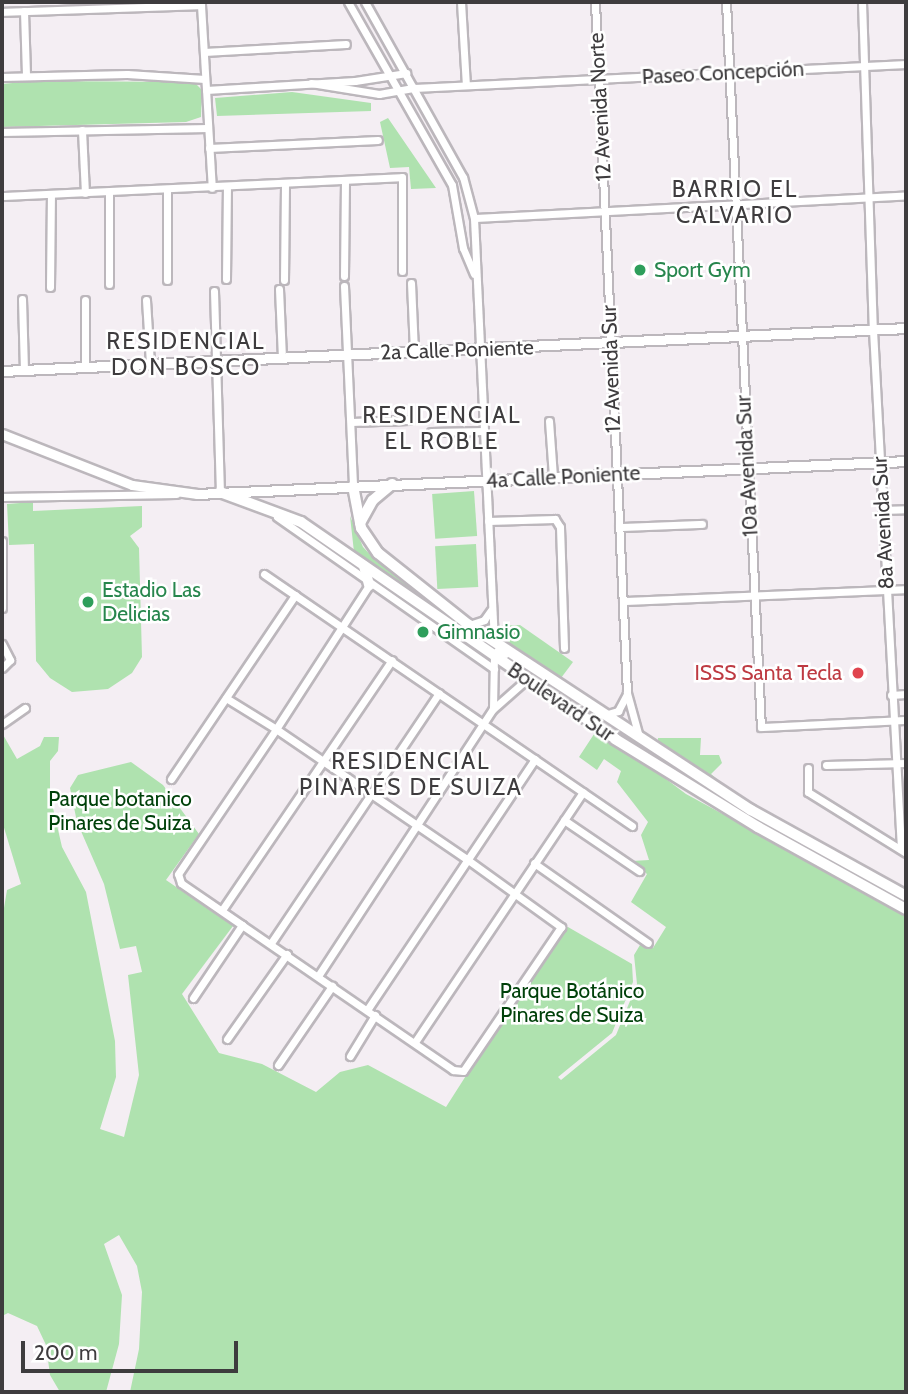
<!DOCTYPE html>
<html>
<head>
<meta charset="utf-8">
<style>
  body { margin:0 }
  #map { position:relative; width:908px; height:1394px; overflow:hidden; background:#f4eef3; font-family:Cabin,sans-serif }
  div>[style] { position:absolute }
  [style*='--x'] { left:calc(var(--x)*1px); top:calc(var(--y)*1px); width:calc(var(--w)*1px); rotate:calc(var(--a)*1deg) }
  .green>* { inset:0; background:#afe2af; transform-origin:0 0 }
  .roads { filter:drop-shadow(2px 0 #bcb7bc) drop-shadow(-2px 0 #bcb7bc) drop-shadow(0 2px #bcb7bc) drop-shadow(0 -2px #bcb7bc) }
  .minor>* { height:7px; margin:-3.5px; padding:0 3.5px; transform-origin:3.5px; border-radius:3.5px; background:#fff }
  .major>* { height:9px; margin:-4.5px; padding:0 4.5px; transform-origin:4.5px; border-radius:4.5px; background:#fff }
  .highway>* { height:10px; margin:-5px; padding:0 5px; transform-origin:5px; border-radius:5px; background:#fff }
  .dots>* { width:19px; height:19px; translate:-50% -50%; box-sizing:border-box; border:4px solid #fff; border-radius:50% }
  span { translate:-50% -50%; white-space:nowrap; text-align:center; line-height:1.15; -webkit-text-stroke:5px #fff; paint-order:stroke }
  .street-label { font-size:21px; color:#3e3c3e }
  .leisure-label { font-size:21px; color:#27864d }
  .left { translate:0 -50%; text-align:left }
  .health-label { font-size:21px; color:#be3a42 }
  .right { translate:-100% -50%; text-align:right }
  .park-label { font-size:21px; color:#00410a }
  .neighbourhood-label { font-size:23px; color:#3e3c3e; letter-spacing:2px }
  .frame { position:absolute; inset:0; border:4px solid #3e3c3e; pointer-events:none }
  .scale { position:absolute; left:21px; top:1341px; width:217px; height:32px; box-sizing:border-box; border:4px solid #3e3c3e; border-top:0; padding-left:9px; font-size:21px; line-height:24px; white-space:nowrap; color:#3e3c3e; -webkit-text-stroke:5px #fff; paint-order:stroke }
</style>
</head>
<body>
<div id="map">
  <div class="green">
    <div style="clip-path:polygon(33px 81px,194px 82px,202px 90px,201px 117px,186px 122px,2px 127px,2px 84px)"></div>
    <div style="clip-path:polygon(292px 92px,371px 103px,371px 111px,217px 116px,215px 98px)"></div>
    <div style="clip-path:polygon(388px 118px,436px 188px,411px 189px,409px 167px,390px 168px,380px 122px)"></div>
    <div style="left:474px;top:491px;width:45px;height:42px;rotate:86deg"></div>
    <div style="clip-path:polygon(33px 502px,33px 511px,142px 506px,142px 527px,130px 536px,139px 548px,142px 657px,132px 673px,108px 689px,72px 692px,50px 678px,36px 661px,34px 544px,9px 545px,7px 504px)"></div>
    <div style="clip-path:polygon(350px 516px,363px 547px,376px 561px,470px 627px,469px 633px,354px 552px)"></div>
    <div style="left:476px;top:544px;width:43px;height:41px;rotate:87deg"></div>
    <div style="clip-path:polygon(520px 625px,573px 662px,561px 678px,503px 641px,497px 626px)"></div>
    <div style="clip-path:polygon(598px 728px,686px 794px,906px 914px,906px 1392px,130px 1392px,139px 1349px,142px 1292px,137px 1266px,119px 1235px,104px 1244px,122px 1295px,119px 1344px,106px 1392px,60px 1392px,50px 1375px,46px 1345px,37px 1326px,8px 1313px,2px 1316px,2px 920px,7px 890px,21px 884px,2px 821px,2px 733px,17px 759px,40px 746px,44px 737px,59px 737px,58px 751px,50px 761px,50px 795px,62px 847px,86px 892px,115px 1041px,116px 1077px,100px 1129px,124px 1137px,139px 1075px,128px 975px,142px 972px,136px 946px,120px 949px,104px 884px,77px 822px,70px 788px,78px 775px,131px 762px,163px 785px,199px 834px,166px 880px,233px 926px,182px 994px,219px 1053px,262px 1064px,316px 1092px,340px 1072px,368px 1065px,446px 1107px,559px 930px,568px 927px,632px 964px,633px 982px,612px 1033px,558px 1077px,561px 1080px,616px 1035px,637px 984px,634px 955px,640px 945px,653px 948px,666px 927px,631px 902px,647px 874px,632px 861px,649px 860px,641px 835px,648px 822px,617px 782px,621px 771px,604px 759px,597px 770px,579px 757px)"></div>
    <div style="clip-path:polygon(658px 738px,701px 738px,700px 755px,719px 755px,722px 763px,711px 774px,718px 780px,715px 784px,658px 746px)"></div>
  </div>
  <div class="roads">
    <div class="minor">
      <div style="--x:348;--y:2;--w:210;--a:60.4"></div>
      <div style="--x:452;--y:185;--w:64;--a:80.1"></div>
      <div style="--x:463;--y:248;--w:28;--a:67"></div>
      <div style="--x:365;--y:2;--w:201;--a:60.8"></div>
      <div style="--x:463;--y:177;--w:42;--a:75"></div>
      <div style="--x:474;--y:218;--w:424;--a:87.3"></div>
      <div style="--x:461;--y:2;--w:83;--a:86.6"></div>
      <div style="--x:595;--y:2;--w:692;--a:87.35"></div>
      <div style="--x:627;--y:693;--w:46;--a:74.7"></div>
      <div style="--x:726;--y:2;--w:726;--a:87.24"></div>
      <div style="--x:761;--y:727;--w:145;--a:-2.8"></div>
      <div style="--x:862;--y:2;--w:328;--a:88.1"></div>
      <div style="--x:873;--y:330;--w:520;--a:86.91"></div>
      <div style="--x:201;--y:5;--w:183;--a:86.6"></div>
      <div style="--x:24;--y:11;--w:64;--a:88.2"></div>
      <div style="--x:2;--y:12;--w:199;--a:-2"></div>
      <div style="--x:204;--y:52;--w:142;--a:-3.2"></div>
      <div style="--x:2;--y:77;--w:125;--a:-1.4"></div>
      <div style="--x:127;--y:74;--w:78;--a:3.7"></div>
      <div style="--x:311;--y:83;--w:69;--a:9.2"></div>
      <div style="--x:379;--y:94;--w:36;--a:-10"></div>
      <div style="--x:414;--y:88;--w:493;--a:-2.8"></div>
      <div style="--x:206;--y:90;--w:149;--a:-3.5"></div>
      <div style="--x:355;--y:81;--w:52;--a:-8.9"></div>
      <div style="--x:82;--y:130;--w:63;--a:87.3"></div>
      <div style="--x:2;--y:132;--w:206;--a:-1.1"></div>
      <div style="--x:209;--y:148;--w:169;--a:-2.7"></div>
      <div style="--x:167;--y:191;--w:89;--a:90"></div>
      <div style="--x:109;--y:192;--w:92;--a:90"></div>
      <div style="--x:2;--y:196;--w:400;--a:-2.7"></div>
      <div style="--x:402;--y:177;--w:94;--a:90"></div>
      <div style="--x:474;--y:218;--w:433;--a:-3"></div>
      <div style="--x:344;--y:276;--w:95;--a:-89.4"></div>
      <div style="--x:226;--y:279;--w:92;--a:-89.4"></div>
      <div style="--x:284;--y:280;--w:97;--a:-89.4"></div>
      <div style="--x:411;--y:283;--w:68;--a:87.5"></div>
      <div style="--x:344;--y:286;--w:200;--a:87.4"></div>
      <div style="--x:50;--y:287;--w:92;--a:-89.4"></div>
      <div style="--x:279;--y:289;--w:69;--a:87.5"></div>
      <div style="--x:214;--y:291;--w:201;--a:88.3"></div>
      <div style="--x:22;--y:299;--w:71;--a:88.4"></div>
      <div style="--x:85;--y:300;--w:67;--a:90"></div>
      <div style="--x:146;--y:300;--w:64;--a:86.4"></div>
      <div style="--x:549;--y:421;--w:56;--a:85.9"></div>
      <div style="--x:351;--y:422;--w:57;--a:-2"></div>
      <div style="--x:431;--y:432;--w:53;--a:-1.1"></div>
      <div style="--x:2;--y:497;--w:174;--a:-1"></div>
      <div style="--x:882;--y:510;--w:24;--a:-2"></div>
      <div style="--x:277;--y:517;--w:265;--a:35"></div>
      <div style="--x:488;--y:521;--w:67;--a:-1.7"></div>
      <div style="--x:555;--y:519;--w:9;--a:58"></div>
      <div style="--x:560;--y:527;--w:121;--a:88.1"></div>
      <div style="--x:619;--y:527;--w:83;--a:-2.1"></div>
      <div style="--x:2;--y:541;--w:67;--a:90"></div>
      <div style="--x:264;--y:574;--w:446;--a:34.4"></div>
      <div style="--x:623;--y:601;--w:283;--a:-2.4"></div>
      <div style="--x:469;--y:625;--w:16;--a:-18"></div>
      <div style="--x:484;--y:620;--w:12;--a:-55"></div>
      <div style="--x:2;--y:644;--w:18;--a:63"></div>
      <div style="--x:10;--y:660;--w:11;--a:135"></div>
      <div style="--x:891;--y:695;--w:15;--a:-4"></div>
      <div style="--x:226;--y:698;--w:59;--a:31.8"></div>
      <div style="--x:276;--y:729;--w:232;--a:34.3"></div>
      <div style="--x:468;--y:860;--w:115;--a:35.8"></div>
      <div style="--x:561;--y:927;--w:174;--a:124.2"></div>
      <div style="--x:463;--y:1071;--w:10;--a:-174"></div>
      <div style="--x:453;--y:1070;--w:256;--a:-145.5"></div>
      <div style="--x:242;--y:925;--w:74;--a:-145.5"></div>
      <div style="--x:181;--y:883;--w:9;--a:-108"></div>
      <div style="--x:178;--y:874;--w:175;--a:-55.9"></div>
      <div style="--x:276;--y:729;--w:171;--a:-57.1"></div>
      <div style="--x:493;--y:708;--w:52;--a:-88.9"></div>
      <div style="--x:494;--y:656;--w:6;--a:-59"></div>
      <div style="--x:497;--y:651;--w:9;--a:18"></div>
      <div style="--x:604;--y:715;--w:15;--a:-16"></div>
      <div style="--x:618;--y:711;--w:19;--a:-62"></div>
      <div style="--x:2;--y:724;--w:28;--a:-35"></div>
      <div style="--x:826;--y:765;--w:80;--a:-1.4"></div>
      <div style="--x:808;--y:768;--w:24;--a:90"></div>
      <div style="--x:808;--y:792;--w:115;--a:31.9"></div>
      <div style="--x:171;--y:779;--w:222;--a:-56"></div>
      <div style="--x:564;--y:820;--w:91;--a:34.2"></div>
      <div style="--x:534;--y:863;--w:139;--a:35.1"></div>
      <div style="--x:222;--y:910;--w:302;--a:-55.8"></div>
      <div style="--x:271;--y:943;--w:301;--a:-56.1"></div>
      <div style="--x:318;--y:976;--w:319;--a:-56.8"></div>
      <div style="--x:493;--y:709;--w:47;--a:-41.5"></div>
      <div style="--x:193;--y:998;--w:88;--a:-56.1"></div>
      <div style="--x:367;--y:1010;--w:302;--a:-56.2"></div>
      <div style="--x:227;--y:1039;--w:104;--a:-54.8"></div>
      <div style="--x:415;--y:1042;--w:301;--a:-56.1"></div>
      <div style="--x:350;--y:1056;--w:48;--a:-58.6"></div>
      <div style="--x:278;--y:1065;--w:96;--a:-55.6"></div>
    </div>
    <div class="major">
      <div style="--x:2;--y:371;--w:905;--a:-2.72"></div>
      <div style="--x:2;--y:434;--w:140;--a:21.4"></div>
      <div style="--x:132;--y:485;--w:66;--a:7.9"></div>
      <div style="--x:197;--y:494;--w:710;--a:-2.66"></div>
    </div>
    <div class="highway">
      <div style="--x:353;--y:486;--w:43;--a:79.2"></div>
      <div style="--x:361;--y:528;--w:30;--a:56"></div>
      <div style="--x:378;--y:553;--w:116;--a:38.4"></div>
      <div style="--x:469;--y:625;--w:337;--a:33.3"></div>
      <div style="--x:751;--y:810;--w:177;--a:29"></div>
      <div style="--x:220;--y:492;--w:86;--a:20.3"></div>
      <div style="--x:301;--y:522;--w:382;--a:34.6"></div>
      <div style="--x:615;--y:739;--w:168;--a:31.6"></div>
      <div style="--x:758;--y:827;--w:169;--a:29"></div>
      <div style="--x:360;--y:523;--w:26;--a:-61"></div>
      <div style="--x:373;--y:500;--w:25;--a:-40"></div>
      <div style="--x:364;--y:566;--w:20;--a:75"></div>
    </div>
  </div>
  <div class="dots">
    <div style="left:640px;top:270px;background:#2e9e5b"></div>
    <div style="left:88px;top:602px;background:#2e9e5b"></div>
    <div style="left:423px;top:632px;background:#2e9e5b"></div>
    <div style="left:858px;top:673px;background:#e0444e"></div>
  </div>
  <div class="street-label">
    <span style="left:723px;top:73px;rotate:-3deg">Paseo Concepción</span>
    <span style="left:600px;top:107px;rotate:-93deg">12 Avenida Norte</span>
    <span style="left:457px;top:350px;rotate:-2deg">2a Calle Poniente</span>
    <span style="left:611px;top:369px;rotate:-92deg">12 Avenida Sur</span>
    <span style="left:747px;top:466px;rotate:-93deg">10a Avenida Sur</span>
    <span style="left:563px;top:477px;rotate:-3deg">4a Calle Poniente</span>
    <span style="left:883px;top:523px;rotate:-93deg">8a Avenida Sur</span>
    <span style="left:561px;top:702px;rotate:34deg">Boulevard Sur</span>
  </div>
  <div class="leisure-label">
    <span class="left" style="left:654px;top:270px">Sport Gym</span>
    <span class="left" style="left:102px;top:602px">Estadio Las<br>Delicias</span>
    <span class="left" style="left:437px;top:632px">Gimnasio</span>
  </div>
  <div class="health-label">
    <span class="right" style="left:842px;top:673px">ISSS Santa Tecla</span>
  </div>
  <div class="park-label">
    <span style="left:120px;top:811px">Parque botanico<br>Pinares de Suiza</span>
    <span style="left:572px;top:1003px">Parque Botánico<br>Pinares de Suiza</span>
  </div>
  <div class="neighbourhood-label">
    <span style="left:735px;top:202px">BARRIO EL<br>CALVARIO</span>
    <span style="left:186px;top:354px">RESIDENCIAL<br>DON BOSCO</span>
    <span style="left:442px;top:428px">RESIDENCIAL<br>EL ROBLE</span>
    <span style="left:411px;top:774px">RESIDENCIAL<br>PINARES DE SUIZA</span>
  </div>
  <div class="frame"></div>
  <div class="scale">200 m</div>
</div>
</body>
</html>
